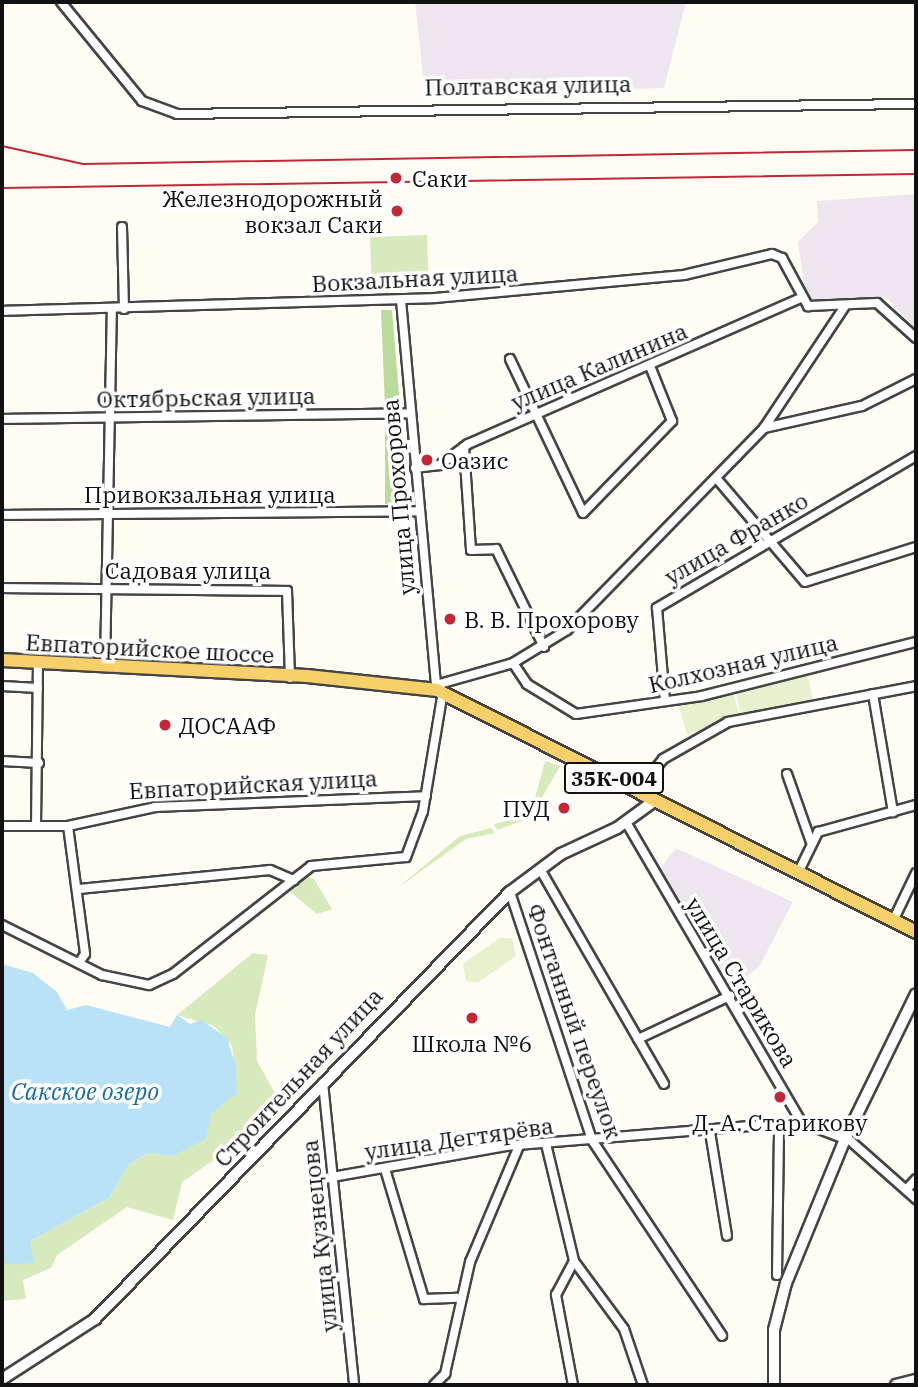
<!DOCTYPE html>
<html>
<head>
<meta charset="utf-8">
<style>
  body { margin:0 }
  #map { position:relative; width:918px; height:1387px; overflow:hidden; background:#fffcf4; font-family:"IBM Plex Serif",serif }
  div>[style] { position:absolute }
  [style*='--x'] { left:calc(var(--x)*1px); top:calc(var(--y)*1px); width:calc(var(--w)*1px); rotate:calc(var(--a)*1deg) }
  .industrial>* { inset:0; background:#ede6ef }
  .green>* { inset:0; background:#d6eabd; transform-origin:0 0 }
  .forest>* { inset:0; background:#bbdb9c; transform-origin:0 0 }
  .pitch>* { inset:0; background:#e7f1cf; transform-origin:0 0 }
  .water>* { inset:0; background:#b9e2f6 }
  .roads { filter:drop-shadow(2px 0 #444) drop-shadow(-2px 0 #444) drop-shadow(0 2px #444) drop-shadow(0 -2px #444) }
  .minor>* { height:8px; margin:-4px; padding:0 4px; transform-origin:4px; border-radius:4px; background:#fff }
  .tertiary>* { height:10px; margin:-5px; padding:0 5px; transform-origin:5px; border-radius:5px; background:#fff }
  .primary>* { height:12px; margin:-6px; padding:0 6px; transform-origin:6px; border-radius:6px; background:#f7d06c }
  .rail>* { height:2px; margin:-1px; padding:0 1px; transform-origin:1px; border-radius:1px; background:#c12835 }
  .dots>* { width:19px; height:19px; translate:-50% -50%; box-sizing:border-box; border:4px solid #fff; border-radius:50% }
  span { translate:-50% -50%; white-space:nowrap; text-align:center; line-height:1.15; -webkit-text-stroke:7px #fff; paint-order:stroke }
  .shield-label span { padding:2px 5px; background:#fff; border:2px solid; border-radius:5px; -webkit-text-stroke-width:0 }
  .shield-label { font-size:21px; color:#111; font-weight:700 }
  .street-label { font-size:23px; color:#111 }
  .poi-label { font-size:23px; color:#111 }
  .left { translate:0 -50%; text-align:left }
  .right { translate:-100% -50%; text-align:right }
  .water-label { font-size:24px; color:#196ca4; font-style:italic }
  .frame { position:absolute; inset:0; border:4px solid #111; pointer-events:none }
</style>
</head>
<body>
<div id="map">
  <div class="industrial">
    <div style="clip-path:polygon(415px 2px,686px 2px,664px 88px,425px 93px)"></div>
    <div style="clip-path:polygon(916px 194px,916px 329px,886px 297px,822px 303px,806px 297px,798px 242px,818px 222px,817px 201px)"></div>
    <div style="clip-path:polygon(676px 848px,793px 902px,759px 967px,731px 988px,658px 871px)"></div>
  </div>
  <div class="green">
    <div style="left:427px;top:235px;width:55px;height:57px;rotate:88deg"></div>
    <div style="clip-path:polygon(545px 761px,560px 766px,536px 808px,528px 819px,497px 830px,494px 824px,525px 816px,533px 805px)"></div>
    <div style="clip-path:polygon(491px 828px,495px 833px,466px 839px,396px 889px,460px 836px)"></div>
    <div style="clip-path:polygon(306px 876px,314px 879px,332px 909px,317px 914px,290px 892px)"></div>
    <div style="clip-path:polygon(253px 953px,268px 955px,255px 1015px,257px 1061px,281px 1104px,266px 1124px,182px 1182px,173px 1220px,127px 1207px,57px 1255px,51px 1268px,23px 1280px,26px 1299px,2px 1301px,2px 1263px,33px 1263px,30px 1241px,109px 1198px,129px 1164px,148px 1153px,173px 1156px,205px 1139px,211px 1114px,237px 1092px,232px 1046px,214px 1026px,177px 1015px)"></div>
  </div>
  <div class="forest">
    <div style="clip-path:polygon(381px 310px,392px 310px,400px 406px,385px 406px)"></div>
    <div style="left:385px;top:417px;width:14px;height:87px"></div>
  </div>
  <div class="pitch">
    <div style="left:808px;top:676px;width:24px;height:74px;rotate:78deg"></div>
    <div style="clip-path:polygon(733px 692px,739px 714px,687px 735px,678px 703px)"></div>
    <div style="clip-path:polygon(499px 938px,512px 938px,516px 956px,477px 983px,466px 981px,463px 964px)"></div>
  </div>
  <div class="water">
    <div style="clip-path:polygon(2px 964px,33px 973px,57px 992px,67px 1010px,86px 1005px,170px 1027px,177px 1015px,190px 1024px,201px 1020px,227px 1038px,236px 1067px,237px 1093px,211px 1114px,206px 1139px,173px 1156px,148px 1153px,129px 1164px,109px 1198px,30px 1241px,34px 1263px,20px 1264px,2px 1263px)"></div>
  </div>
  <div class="roads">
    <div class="minor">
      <div style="--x:61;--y:2;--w:128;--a:50.7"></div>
      <div style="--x:142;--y:101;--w:37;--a:20"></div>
      <div style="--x:177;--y:114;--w:739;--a:-0.78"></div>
      <div style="--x:122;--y:227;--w:82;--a:88.6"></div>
      <div style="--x:401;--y:300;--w:389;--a:84.8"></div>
      <div style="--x:2;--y:311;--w:433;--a:-1.7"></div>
      <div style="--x:435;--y:298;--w:250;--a:-5.3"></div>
      <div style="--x:684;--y:275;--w:90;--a:-13.4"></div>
      <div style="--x:772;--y:254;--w:11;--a:22"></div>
      <div style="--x:782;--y:258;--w:55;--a:61.6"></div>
      <div style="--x:808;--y:306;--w:69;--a:-2.5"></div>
      <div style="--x:877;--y:303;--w:52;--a:41.9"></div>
      <div style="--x:510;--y:359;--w:170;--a:64.6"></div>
      <div style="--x:583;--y:513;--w:128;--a:-45.9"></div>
      <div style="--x:672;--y:421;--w:59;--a:-111.8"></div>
      <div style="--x:2;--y:419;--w:409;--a:-0.8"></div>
      <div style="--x:764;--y:428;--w:146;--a:-56.4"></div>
      <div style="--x:464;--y:447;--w:103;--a:86.1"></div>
      <div style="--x:471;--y:550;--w:25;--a:-2"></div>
      <div style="--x:496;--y:549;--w:109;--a:63.9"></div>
      <div style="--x:415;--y:468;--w:25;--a:-7"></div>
      <div style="--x:440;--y:465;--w:35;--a:-37"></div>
      <div style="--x:468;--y:444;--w:361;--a:-23.7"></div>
      <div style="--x:717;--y:479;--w:135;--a:49.5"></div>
      <div style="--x:805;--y:582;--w:116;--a:-17.5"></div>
      <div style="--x:2;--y:515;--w:417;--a:-0.5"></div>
      <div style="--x:2;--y:588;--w:285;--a:0.6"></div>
      <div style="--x:287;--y:591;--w:87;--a:88"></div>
      <div style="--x:513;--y:663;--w:25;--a:56"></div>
      <div style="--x:527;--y:684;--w:57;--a:31.5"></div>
      <div style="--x:576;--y:714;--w:127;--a:-8.1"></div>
      <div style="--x:702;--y:696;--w:221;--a:-14.2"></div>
      <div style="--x:105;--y:667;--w:358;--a:-88.9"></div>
      <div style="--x:436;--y:685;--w:80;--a:-15.9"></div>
      <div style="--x:513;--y:663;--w:63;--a:-31.4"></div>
      <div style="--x:567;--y:630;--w:282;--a:-45.7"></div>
      <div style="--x:764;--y:428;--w:100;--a:-12.7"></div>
      <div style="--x:862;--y:406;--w:60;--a:-26.6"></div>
      <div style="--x:2;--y:686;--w:36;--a:3"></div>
      <div style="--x:873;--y:694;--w:120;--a:80.4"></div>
      <div style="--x:665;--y:701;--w:93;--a:-94.9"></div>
      <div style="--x:657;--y:608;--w:300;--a:-30.4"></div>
      <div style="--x:2;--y:761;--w:37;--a:3"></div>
      <div style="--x:787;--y:774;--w:72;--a:70.6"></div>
      <div style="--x:638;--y:790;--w:40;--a:-51"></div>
      <div style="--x:663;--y:759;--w:75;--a:-29.6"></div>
      <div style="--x:728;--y:722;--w:191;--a:-10.8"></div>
      <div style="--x:626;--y:822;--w:347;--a:59.7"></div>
      <div style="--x:801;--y:1122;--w:47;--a:21.1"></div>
      <div style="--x:2;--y:826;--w:66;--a:0"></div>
      <div style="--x:68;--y:826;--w:89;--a:-12.3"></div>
      <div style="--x:155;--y:807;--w:271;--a:-2.3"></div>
      <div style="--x:36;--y:826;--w:163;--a:-89.3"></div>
      <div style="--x:68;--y:826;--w:129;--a:82.4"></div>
      <div style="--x:85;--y:954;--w:11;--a:124"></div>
      <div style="--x:540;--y:869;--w:248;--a:60"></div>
      <div style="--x:798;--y:873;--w:46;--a:-64"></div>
      <div style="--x:818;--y:832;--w:102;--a:-15.4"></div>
      <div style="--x:79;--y:889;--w:192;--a:-5.7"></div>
      <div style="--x:270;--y:870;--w:26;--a:23"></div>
      <div style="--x:510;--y:892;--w:261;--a:71.7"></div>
      <div style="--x:592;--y:1140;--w:235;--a:56.4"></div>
      <div style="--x:893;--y:921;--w:53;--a:-64.4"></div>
      <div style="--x:2;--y:925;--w:112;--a:26.6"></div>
      <div style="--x:102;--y:975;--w:48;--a:12"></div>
      <div style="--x:149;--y:985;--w:26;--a:-25"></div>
      <div style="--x:173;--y:974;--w:175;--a:-38"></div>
      <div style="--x:311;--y:866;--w:95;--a:-5.4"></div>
      <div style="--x:406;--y:857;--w:49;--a:-69.7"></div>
      <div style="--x:423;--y:811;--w:116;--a:-80.5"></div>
      <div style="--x:638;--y:1039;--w:102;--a:-25.1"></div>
      <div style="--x:323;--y:1083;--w:304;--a:84.1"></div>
      <div style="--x:710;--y:1132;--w:105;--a:80.7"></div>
      <div style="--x:846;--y:1137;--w:94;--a:41.5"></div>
      <div style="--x:546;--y:1144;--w:120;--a:76.5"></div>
      <div style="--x:574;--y:1261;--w:84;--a:53.7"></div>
      <div style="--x:624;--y:1329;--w:59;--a:71.3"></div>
      <div style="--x:385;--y:1169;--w:136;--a:73.3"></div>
      <div style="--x:424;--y:1299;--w:34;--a:-2"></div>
      <div style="--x:332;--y:1177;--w:177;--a:-10.1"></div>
      <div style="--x:506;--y:1146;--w:296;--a:-4.7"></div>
      <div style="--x:907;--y:1189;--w:13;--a:-48"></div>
      <div style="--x:777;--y:1275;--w:149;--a:-89.2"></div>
      <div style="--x:434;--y:1385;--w:16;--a:-45"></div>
      <div style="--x:445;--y:1374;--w:115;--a:-77.4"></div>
      <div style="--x:470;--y:1262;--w:126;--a:-67.1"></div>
      <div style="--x:573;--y:1385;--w:92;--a:-100.7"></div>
      <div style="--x:556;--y:1295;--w:38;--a:-62"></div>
    </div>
    <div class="tertiary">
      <div style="--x:2;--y:1379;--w:111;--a:-32.8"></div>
      <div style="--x:95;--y:1319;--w:595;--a:-45.82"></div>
      <div style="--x:510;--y:892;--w:64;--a:-36.7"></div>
      <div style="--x:561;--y:854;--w:62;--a:-24.9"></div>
      <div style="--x:617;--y:828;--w:41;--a:-36"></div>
      <div style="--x:774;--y:1385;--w:55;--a:-90"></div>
      <div style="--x:774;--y:1330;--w:49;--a:-75.7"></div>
      <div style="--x:786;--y:1283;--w:156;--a:-67.7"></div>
      <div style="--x:845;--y:1139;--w:161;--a:-63.9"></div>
      <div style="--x:896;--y:1385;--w:21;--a:-14"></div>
    </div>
    <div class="primary">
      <div style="--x:2;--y:660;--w:305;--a:3"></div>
      <div style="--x:307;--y:676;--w:131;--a:6.1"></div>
      <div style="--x:437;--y:690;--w:537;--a:26.8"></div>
    </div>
  </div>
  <div class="rail">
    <div style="--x:2;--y:146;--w:83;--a:12.5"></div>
    <div style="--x:83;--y:164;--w:833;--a:-0.96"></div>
    <div style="--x:2;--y:188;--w:914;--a:-0.88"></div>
  </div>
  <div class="dots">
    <div style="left:396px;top:178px;background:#c12835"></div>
    <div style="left:397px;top:211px;background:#c12835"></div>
    <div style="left:427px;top:460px;background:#c12835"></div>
    <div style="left:450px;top:619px;background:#c12835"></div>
    <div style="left:165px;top:725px;background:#c12835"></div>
    <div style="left:564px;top:808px;background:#c12835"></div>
    <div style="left:472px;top:1018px;background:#c12835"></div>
    <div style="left:780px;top:1097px;background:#c12835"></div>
  </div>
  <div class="shield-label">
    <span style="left:614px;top:778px">35К-004</span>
  </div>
  <div class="street-label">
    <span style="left:528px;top:85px;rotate:-1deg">Полтавская улица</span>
    <span style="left:415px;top:278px;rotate:-3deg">Вокзальная улица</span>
    <span style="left:599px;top:366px;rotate:-23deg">улица Калинина</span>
    <span style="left:206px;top:397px;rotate:-1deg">Октябрьская улица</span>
    <span style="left:210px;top:494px">Привокзальная улица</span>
    <span style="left:398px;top:497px;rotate:-95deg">улица Прохорова</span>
    <span style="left:736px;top:538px;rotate:-30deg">улица Франко</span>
    <span style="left:188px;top:570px">Садовая улица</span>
    <span style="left:150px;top:648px;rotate:3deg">Евпаторийское шоссе</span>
    <span style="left:743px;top:663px;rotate:-13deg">Колхозная улица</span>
    <span style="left:253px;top:784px;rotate:-3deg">Евпаторийская улица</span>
    <span style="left:742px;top:982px;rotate:59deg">улица Старикова</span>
    <span style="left:575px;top:1021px;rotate:71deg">Фонтанный переулок</span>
    <span style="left:298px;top:1077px;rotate:-47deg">Строительная улица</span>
    <span style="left:459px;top:1138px;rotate:-8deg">улица Дегтярёва</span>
    <span style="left:319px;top:1236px;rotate:-96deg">улица Кузнецова</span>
  </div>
  <div class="poi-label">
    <span class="left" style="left:412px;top:178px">Саки</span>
    <span class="right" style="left:383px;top:211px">Железнодорожный<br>вокзал Саки</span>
    <span class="left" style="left:441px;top:460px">Оазис</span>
    <span class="left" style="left:464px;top:619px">В. В. Прохорову</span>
    <span class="left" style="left:179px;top:725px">ДОСААФ</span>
    <span class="right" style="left:550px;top:808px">ПУД</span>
    <span style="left:472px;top:1043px">Школа №6</span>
    <span style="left:780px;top:1122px">Д. А. Старикову</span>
  </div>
  <div class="water-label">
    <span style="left:85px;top:1092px">Сакское озеро</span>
  </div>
  <div class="frame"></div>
</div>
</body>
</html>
